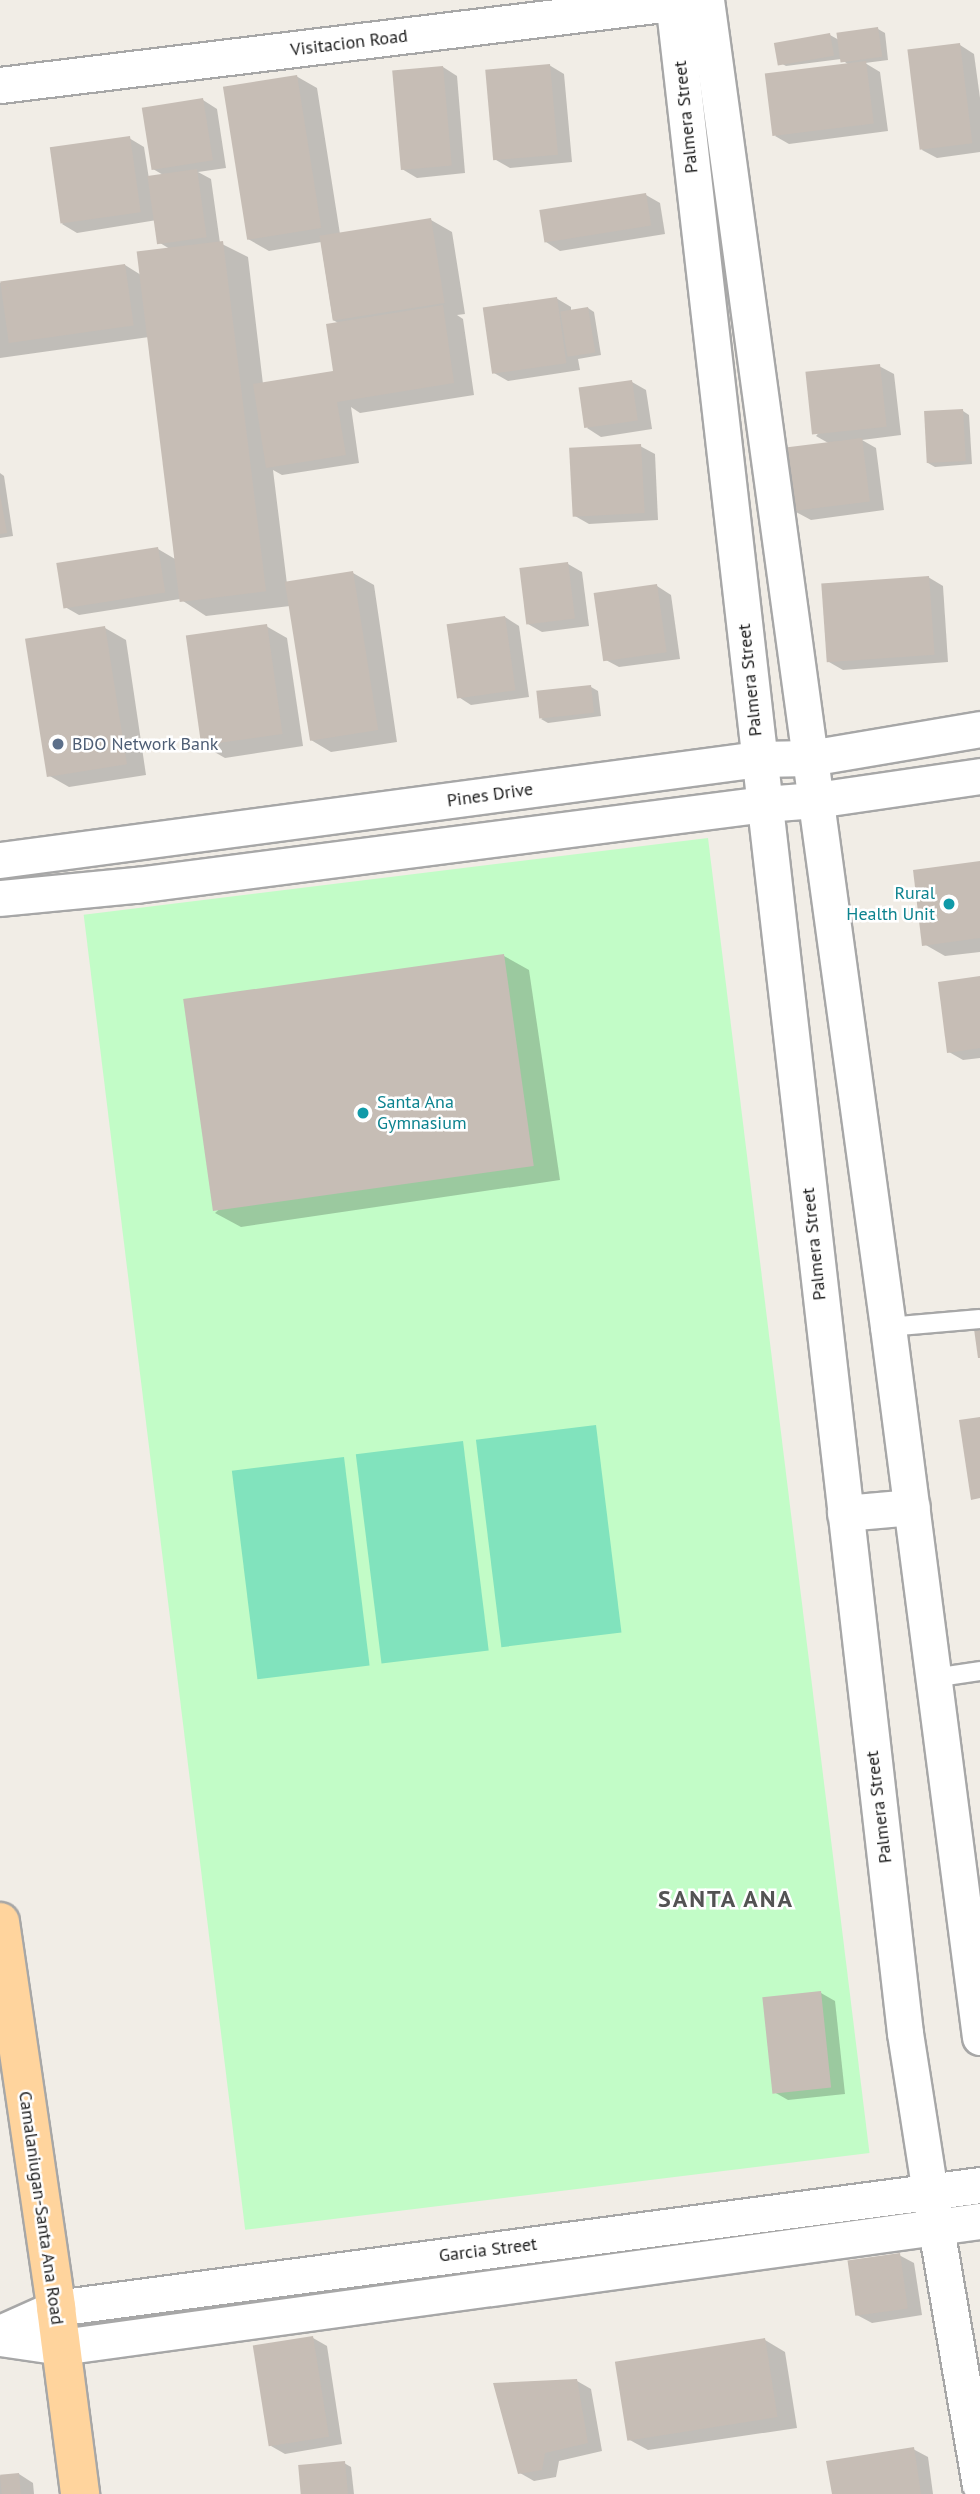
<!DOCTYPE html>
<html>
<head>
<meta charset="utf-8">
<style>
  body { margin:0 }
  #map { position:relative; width:980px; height:2494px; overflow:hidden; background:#f1ede6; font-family:"PT Sans",sans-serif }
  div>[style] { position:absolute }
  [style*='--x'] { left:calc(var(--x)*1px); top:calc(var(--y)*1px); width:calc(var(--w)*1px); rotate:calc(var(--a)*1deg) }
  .park>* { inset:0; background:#c2fcc7; transform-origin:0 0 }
  .pitch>* { inset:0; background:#81e3bd; transform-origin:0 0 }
  .shadow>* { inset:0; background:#0003 }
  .building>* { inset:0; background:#c6bdb5; transform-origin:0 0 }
  .roads { filter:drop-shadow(2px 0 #a7a7a7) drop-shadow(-2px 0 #a7a7a7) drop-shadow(0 2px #a7a7a7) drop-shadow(0 -2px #a7a7a7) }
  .lane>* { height:18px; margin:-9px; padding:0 9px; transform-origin:9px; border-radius:9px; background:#fff }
  .street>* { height:35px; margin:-17.5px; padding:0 17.5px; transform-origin:17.5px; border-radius:17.5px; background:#fff }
  .primary>* { height:38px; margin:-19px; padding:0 19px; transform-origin:19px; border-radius:19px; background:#ffd49d }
  .dots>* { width:19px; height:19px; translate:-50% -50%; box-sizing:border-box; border:4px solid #fff; border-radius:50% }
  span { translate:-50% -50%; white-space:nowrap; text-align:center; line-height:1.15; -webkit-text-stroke:5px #fff; paint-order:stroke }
  .street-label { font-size:18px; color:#202020 }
  .service-label { font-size:18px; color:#4e5e75 }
  .left { translate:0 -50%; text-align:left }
  .culture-label { font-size:18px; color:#0d838f }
  .right { translate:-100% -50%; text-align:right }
  .district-label { font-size:24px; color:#535353; font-weight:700; letter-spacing:2px }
</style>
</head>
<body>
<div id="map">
  <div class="park">
    <div style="left:708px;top:838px;width:1325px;height:629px;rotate:83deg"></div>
  </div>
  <div class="pitch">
    <div style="left:596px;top:1425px;width:209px;height:121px;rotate:83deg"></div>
    <div style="left:463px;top:1441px;width:211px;height:108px;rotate:83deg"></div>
    <div style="left:344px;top:1457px;width:210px;height:113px;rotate:83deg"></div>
  </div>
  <div class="shadow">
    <div style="clip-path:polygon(878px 29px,885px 33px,888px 60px,865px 63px,880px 72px,888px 131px,789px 144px,775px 136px,849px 65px,841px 59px,786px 66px,779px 62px,830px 35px,839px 40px)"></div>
    <div style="clip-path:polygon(960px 45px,974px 54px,980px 98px,980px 152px,937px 158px,922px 150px)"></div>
    <div style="clip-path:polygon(549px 65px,564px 74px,572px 162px,510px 168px,496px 160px)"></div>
    <div style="clip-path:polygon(443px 67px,457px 76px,465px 173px,417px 178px,402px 169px)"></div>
    <div style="clip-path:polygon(296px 76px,317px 88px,340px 234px,431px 220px,452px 232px,465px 314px,457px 315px,463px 319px,474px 395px,360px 413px,351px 407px,359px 463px,282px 475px,273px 470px,287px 584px,353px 573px,374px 585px,397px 742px,331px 752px,311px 740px,290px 606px,206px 616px,180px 599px,79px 615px,65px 607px,158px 549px,175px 559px,149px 337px,0 358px,0 283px,125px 265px,141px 275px,170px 249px,160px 243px,157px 220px,77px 233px,62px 224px,129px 138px,144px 147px,149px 179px,165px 176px,153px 169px,203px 100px,217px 109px,226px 168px,198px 172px,211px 179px,220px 243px,248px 257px,263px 384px,335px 375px,340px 324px,333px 320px,321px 242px,269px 251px,248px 239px)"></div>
    <div style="clip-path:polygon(646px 195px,660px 203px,665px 234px,560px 251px,546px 242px)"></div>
    <div style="clip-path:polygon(556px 298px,571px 307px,571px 311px,588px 308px,594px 312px,601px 355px,578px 359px,580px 370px,508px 381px,494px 373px)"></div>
    <div style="clip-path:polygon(879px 366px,894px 374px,901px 435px,862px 440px,876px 448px,884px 510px,811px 520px,796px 512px,830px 444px,816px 436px)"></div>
    <div style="clip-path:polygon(632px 382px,646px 390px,652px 429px,601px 437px,587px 428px)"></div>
    <div style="clip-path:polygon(963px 411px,969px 415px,972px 464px,935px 467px,928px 463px)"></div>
    <div style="clip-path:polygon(640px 446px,655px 454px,658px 520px,589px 524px,575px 516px)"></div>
    <div style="clip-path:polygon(0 473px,4px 476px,13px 536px,0 538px)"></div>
    <div style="clip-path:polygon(568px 564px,582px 572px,589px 626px,542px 632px,528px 624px)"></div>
    <div style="clip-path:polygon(928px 577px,943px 586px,948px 662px,843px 670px,829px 662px)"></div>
    <div style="clip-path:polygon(657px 586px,671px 595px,680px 659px,619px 667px,604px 659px)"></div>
    <div style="clip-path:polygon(505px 617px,519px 626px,529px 697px,471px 705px,457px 696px)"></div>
    <div style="clip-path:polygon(266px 626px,287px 638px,303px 746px,225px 758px,204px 746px)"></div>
    <div style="clip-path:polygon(105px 628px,126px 640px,146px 775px,69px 787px,48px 775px)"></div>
    <div style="clip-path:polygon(591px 687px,598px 691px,601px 716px,548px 723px,541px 719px)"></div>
    <div style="clip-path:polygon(980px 863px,980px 952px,945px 956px,924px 944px)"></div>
    <div style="clip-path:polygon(504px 956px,529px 970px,560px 1180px,241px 1227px,215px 1213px)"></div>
    <div style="clip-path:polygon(980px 978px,980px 1058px,963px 1060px,949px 1052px)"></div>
    <div style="clip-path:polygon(821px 1993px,835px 2001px,845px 2094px,788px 2100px,774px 2092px)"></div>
    <div style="clip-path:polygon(899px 2255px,914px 2263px,922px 2315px,872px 2323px,857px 2315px)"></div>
    <div style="clip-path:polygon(313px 2338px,327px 2346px,342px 2444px,285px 2454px,271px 2446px)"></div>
    <div style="clip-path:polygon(765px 2340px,785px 2352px,797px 2428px,648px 2450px,628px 2439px)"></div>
    <div style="clip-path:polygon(577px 2381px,591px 2389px,602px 2451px,559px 2461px,556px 2477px,534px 2481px,520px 2473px)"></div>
    <div style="clip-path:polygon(913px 2449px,928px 2457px,933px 2494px,834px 2494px)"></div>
    <div style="clip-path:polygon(344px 2463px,351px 2467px,354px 2494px,302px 2494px)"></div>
    <div style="clip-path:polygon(19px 2474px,33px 2483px,34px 2494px,0 2494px,0 2476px)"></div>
  </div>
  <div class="building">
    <div style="left:878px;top:27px;width:30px;height:42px;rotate:82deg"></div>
    <div style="left:830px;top:33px;width:23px;height:57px;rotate:80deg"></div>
    <div style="left:960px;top:43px;width:101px;height:53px;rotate:83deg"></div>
    <div style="left:866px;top:61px;width:63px;height:102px;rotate:83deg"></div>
    <div style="left:550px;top:64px;width:91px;height:65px;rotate:85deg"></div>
    <div style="left:443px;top:66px;width:100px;height:51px;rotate:85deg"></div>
    <div style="left:297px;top:75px;width:155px;height:75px;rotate:81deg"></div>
    <div style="left:203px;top:98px;width:63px;height:62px;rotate:81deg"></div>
    <div style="left:130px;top:136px;width:77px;height:81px;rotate:82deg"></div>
    <div style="left:197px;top:169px;width:69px;height:50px;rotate:82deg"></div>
    <div style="left:646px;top:193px;width:33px;height:108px;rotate:81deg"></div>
    <div style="left:431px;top:218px;width:86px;height:113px;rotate:81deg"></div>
    <div style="left:223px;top:241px;width:353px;height:87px;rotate:83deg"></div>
    <div style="left:125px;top:264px;width:62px;height:126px;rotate:82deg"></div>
    <div style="left:557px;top:297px;width:67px;height:75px;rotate:82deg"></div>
    <div style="clip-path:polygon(443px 305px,454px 383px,337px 402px,346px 455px,266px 468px,253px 384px,333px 371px,326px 324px)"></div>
    <div style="left:588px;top:307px;width:46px;height:28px;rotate:81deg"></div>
    <div style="left:880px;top:364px;width:63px;height:75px;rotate:84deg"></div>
    <div style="left:632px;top:380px;width:41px;height:54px;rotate:82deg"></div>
    <div style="left:963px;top:409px;width:52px;height:39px;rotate:87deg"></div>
    <div style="left:862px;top:438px;width:64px;height:77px;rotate:83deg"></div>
    <div style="left:641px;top:444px;width:69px;height:72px;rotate:87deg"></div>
    <div style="clip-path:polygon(0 495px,7px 533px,0 534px)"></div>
    <div style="left:158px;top:547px;width:46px;height:103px;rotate:81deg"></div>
    <div style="left:568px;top:562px;width:57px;height:49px;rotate:83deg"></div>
    <div style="left:353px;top:571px;width:161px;height:69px;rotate:81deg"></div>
    <div style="left:929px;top:576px;width:79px;height:108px;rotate:86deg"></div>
    <div style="left:657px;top:584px;width:69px;height:64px;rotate:82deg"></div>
    <div style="left:505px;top:616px;width:75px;height:59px;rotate:82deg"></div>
    <div style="left:267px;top:624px;width:111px;height:82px;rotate:82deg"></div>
    <div style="left:105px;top:626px;width:140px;height:81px;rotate:81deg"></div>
    <div style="left:591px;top:685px;width:28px;height:55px;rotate:84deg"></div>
    <div style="clip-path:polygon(980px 861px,980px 938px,922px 946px,913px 870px)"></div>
    <div style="left:504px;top:954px;width:214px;height:324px;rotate:82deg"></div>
    <div style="clip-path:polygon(980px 976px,980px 1048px,947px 1053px,938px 982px)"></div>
    <div style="clip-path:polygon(980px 1328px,980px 1358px,978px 1358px,974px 1329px)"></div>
    <div style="clip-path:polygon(980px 1417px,980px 1498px,971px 1500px,959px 1420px)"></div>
    <div style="left:821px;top:1991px;width:97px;height:59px;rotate:84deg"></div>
    <div style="left:900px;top:2253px;width:56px;height:53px;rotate:82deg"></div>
    <div style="left:313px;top:2336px;width:102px;height:61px;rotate:81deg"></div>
    <div style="left:765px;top:2338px;width:80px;height:152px;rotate:81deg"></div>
    <div style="clip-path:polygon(577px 2379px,588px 2443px,545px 2453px,542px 2470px,518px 2474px,493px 2383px)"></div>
    <div style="clip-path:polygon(914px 2447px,921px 2494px,832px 2494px,826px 2461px)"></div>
    <div style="left:345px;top:2461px;width:33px;height:47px;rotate:85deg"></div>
    <div style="left:19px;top:2473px;width:21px;height:19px;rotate:85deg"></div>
  </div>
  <div class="roads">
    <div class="lane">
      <div style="--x:888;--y:1327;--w:92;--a:-5"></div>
      <div style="--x:933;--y:1678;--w:48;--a:-8.5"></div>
    </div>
    <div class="street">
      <div style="--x:673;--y:0;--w:2046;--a:83.49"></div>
      <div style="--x:905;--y:2033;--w:162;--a:81.1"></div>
      <div style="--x:930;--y:2193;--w:295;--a:80.3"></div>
      <div style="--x:706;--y:0;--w:1339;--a:82.19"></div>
      <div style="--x:888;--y:1327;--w:716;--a:82.62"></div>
      <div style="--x:0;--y:85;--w:700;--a:-6.97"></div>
      <div style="--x:0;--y:860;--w:766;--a:-7.58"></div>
      <div style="--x:759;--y:759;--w:50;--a:-1.1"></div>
      <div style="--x:809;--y:758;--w:173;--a:-9.6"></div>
      <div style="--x:0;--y:898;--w:137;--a:-5.5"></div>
      <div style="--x:136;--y:885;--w:633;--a:-7.35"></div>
      <div style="--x:764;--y:804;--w:52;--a:-4.4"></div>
      <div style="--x:816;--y:800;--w:166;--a:-8.3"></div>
      <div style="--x:845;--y:1513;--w:67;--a:-5.1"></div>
      <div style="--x:0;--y:2333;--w:61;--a:-24.1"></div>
      <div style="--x:56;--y:2308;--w:932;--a:-7.58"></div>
      <div style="--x:0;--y:2338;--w:62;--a:8.4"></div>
      <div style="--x:61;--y:2347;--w:928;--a:-7.81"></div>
    </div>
    <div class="primary">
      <div style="--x:0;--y:1922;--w:390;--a:81.7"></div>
      <div style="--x:56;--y:2308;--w:188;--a:82.6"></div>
    </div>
  </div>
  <div class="dots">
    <div style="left:58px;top:744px;background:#5c6f8a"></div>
    <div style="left:949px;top:904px;background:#0f9aa8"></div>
    <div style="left:363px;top:1113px;background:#0f9aa8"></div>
  </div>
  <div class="street-label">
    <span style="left:349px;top:43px;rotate:-7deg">Visitacion Road</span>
    <span style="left:686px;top:117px;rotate:-96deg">Palmera Street</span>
    <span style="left:750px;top:680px;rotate:-96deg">Palmera Street</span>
    <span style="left:490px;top:795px;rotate:-8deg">Pines Drive</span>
    <span style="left:814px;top:1244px;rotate:-96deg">Palmera Street</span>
    <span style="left:879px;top:1807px;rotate:-97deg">Palmera Street</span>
    <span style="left:41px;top:2208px;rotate:82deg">Camalaniugan-Santa Ana Road</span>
    <span style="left:488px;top:2250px;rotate:-7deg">Garcia Street</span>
  </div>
  <div class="service-label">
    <span class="left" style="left:72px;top:744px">BDO Network Bank</span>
  </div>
  <div class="culture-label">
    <span class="right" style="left:935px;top:904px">Rural<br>Health Unit</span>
    <span class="left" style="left:377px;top:1113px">Santa Ana<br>Gymnasium</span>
  </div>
  <div class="district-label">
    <span style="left:726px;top:1899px">SANTA ANA</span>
  </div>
</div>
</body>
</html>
